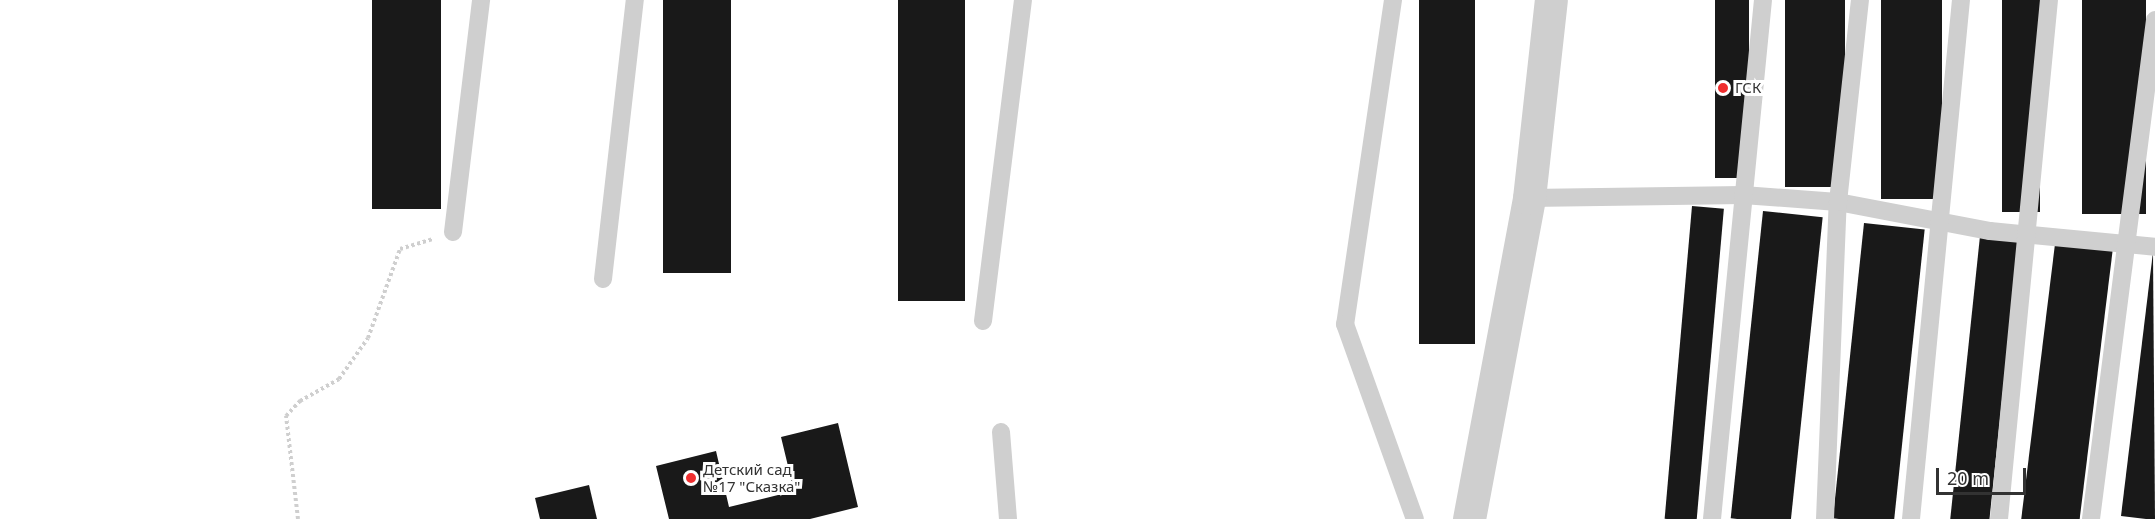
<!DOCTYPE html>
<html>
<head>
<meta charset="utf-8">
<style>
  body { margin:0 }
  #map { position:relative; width:2155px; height:519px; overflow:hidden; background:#fff; font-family:"Noto Sans",sans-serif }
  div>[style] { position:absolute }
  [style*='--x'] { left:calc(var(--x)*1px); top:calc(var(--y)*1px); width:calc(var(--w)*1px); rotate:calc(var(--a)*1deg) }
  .building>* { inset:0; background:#191919; transform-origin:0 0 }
  .path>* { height:4px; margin-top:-2px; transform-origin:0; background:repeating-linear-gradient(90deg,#cfcfcf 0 3px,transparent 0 6px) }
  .service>* { height:18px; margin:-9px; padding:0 9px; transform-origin:9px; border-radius:9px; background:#cfcfcf }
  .minor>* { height:33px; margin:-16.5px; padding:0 16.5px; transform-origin:16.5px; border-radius:16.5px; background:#cfcfcf }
  .dots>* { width:16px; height:16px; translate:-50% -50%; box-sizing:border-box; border:3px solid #fff; border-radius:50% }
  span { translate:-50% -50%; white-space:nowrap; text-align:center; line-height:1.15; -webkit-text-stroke:6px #fff; paint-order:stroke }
  .poi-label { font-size:15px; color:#323232 }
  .left { translate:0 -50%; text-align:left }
  .scale { position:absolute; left:1936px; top:468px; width:90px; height:27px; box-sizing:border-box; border:3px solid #323232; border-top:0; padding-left:8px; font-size:18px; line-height:21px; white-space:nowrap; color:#323232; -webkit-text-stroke:4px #fff; paint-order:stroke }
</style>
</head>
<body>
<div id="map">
  <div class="building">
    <div style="left:372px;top:0;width:69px;height:209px"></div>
    <div style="left:663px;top:0;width:68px;height:273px"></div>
    <div style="left:898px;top:0;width:67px;height:301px"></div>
    <div style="left:1419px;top:0;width:56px;height:344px"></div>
    <div style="left:1715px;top:0;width:34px;height:178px"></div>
    <div style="left:1785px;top:0;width:60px;height:187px"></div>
    <div style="left:1881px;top:0;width:61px;height:199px"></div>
    <div style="left:2002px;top:0;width:38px;height:212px"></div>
    <div style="left:2082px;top:0;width:64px;height:214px"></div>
    <div style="left:1692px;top:206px;width:32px;height:314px;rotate:5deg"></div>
    <div style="left:1763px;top:211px;width:60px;height:309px;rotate:6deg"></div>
    <div style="left:1864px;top:223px;width:61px;height:297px;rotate:6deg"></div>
    <div style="left:1980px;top:236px;width:39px;height:285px;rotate:6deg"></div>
    <div style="left:2055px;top:244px;width:58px;height:277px;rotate:7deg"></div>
    <div style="clip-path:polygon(2153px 252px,2155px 519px,2146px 519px,2121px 516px)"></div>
    <div style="clip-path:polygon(838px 423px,858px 507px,810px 519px,669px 519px,656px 466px,716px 451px,729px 507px,794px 491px,781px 437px)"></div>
    <div style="clip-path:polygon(589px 485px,597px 519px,540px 519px,535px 498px)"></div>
  </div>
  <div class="path">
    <div style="--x:298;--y:519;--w:104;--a:-96.6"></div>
    <div style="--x:286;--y:416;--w:21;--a:-47"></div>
    <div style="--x:300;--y:401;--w:45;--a:-29.4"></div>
    <div style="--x:339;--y:379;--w:50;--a:-54.7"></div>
    <div style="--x:368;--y:338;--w:95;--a:-70.2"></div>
    <div style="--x:400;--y:249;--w:34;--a:-17"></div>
  </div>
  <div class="service">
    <div style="--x:1393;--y:0;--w:328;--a:98.4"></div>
    <div style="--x:1345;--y:324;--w:207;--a:70.3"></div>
    <div style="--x:1529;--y:198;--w:214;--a:-0.8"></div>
    <div style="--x:1743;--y:195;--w:95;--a:4.2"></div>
    <div style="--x:1838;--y:202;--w:155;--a:10.8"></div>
    <div style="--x:1990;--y:231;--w:166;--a:5.5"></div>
    <div style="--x:453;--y:232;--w:234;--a:-83.1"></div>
    <div style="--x:603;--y:279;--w:281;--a:-83.5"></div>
    <div style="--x:983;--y:321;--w:323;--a:-82.9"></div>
    <div style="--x:1001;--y:432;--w:87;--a:85.4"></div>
    <div style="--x:1712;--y:519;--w:521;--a:-84.39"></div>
    <div style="--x:1825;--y:519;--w:317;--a:-87.7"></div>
    <div style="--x:1838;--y:202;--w:203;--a:-83.8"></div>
    <div style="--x:1911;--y:519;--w:521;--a:-84.5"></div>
    <div style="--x:1999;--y:519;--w:521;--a:-84.5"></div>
    <div style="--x:2091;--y:519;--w:503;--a:-82.69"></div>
  </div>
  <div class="minor">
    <div style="--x:1469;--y:519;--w:327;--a:-79.4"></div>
    <div style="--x:1529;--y:198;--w:199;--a:-83.7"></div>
  </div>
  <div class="dots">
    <div style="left:1723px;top:88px;background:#ef2e2f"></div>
    <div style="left:691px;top:478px;background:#ef2e2f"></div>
  </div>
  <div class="poi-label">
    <span class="left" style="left:1735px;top:88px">ГСК</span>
    <span class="left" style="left:703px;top:478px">Детский сад<br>№17 "Сказка"</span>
  </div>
  <div class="scale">20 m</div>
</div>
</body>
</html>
